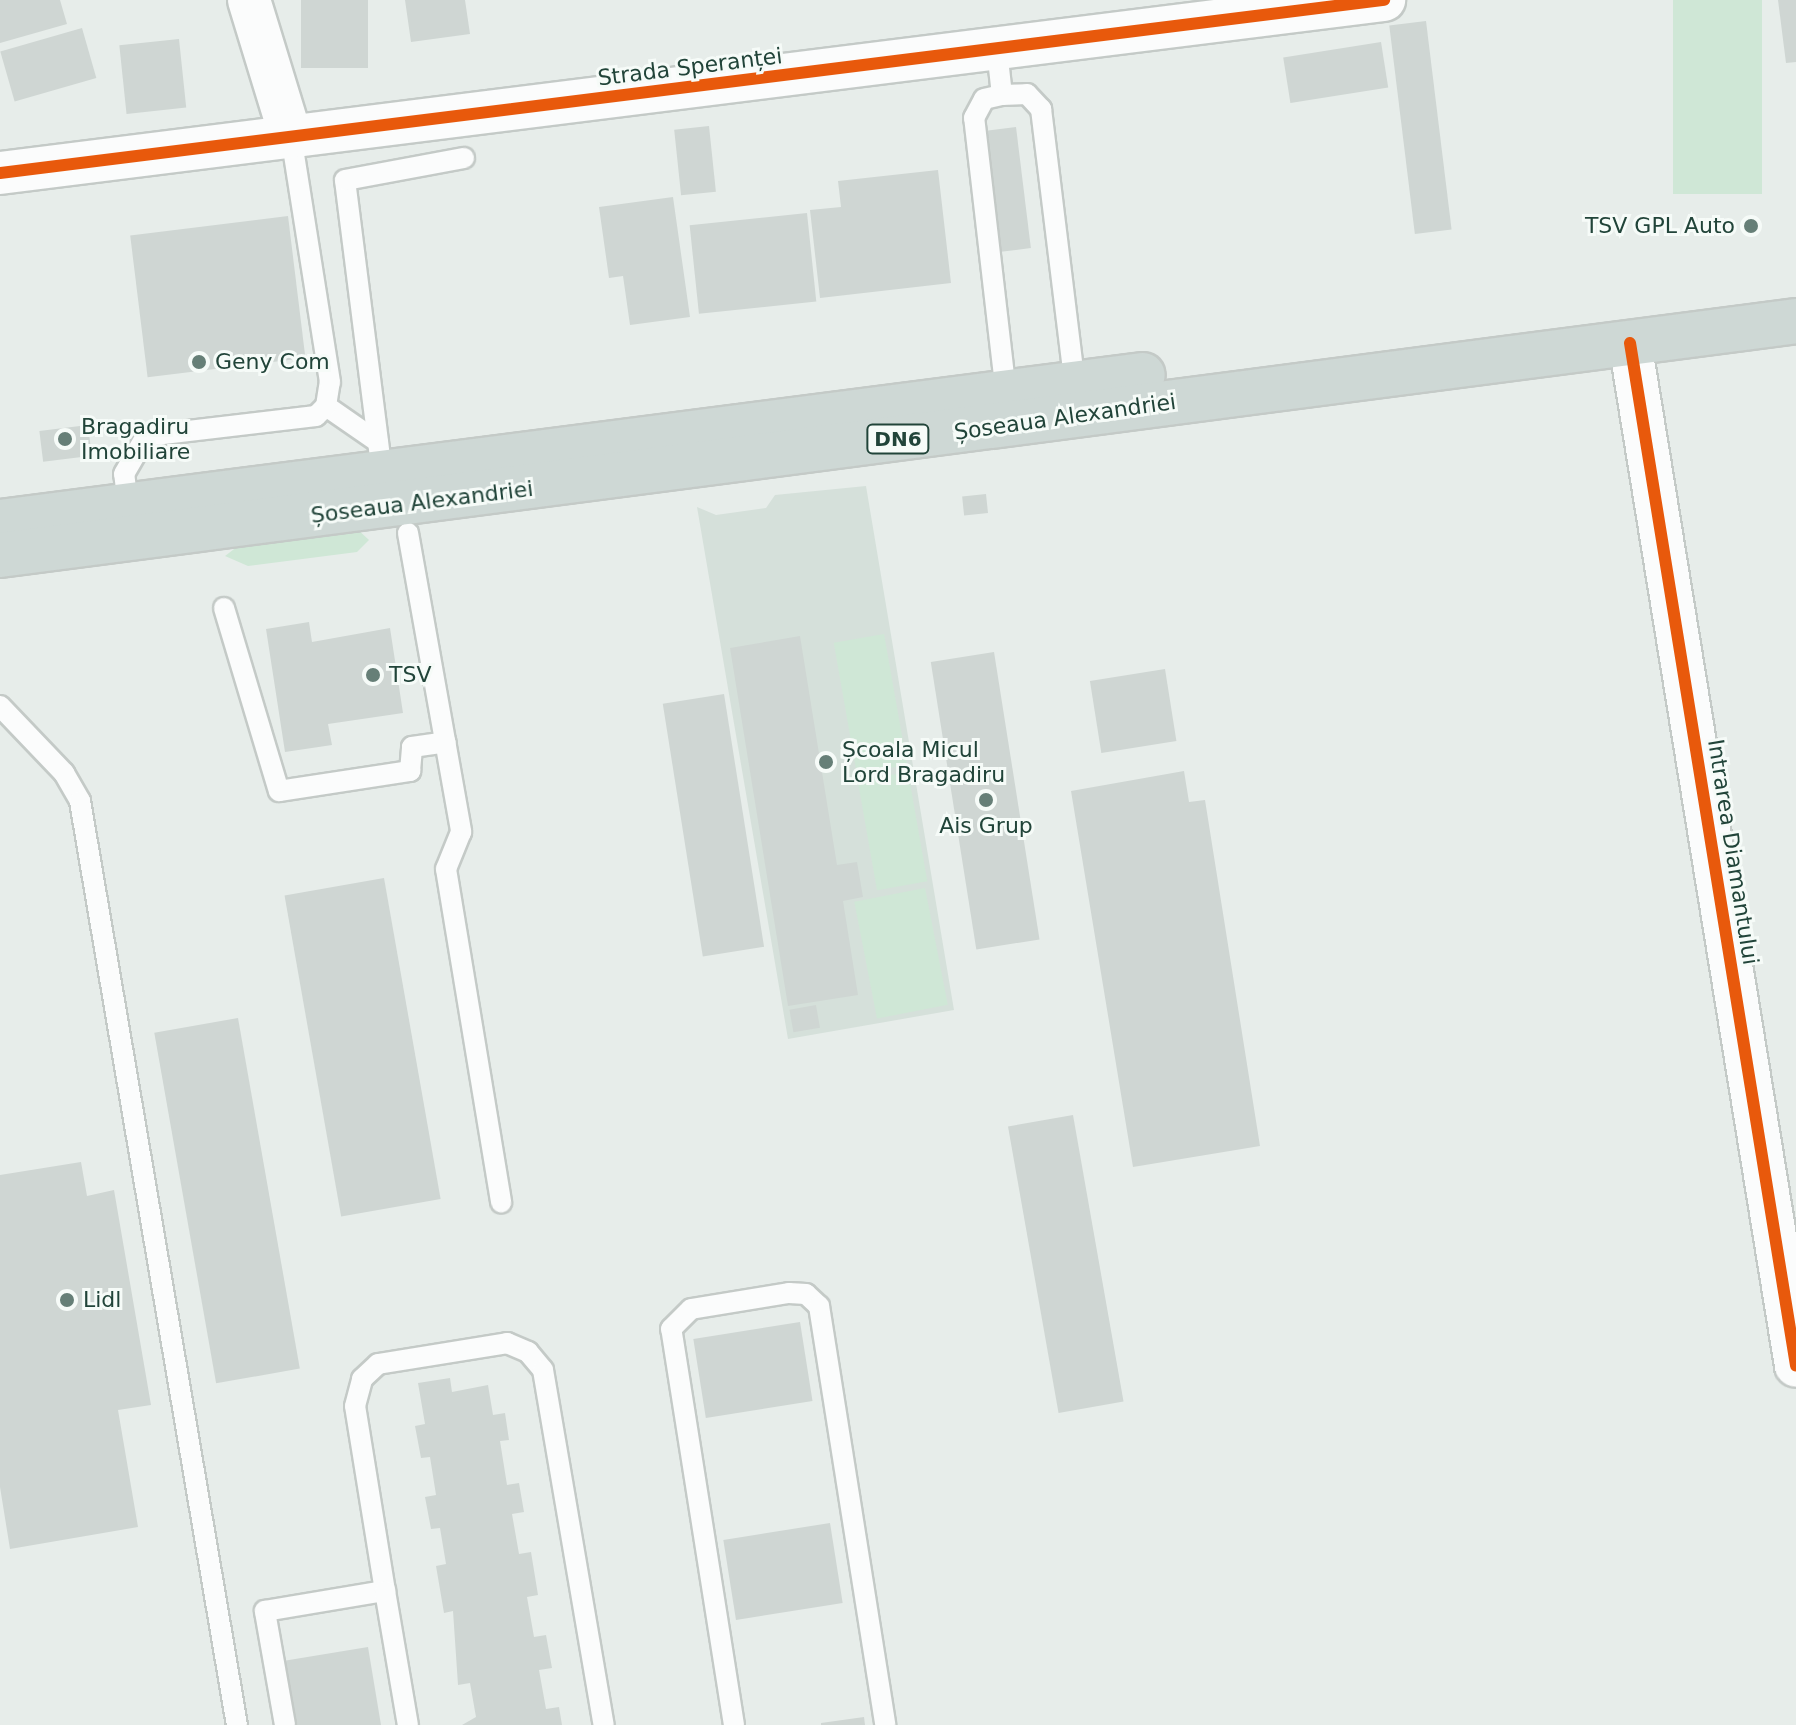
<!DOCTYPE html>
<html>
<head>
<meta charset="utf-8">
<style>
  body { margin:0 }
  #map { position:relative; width:1796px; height:1725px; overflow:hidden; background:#e7edea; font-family:"DejaVu Sans",sans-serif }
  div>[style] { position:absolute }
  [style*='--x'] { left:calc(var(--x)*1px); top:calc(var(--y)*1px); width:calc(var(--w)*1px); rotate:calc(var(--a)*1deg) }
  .built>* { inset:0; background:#d5e0da }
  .green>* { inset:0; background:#cfe7d6; transform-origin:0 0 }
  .building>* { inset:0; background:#cfd6d3; transform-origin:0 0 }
  .roads { filter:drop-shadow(2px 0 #c4cac7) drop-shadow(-2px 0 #c4cac7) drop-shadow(0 2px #c4cac7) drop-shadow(0 -2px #c4cac7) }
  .service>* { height:20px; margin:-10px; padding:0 10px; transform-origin:10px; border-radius:10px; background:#fbfcfc }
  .minor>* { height:42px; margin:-21px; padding:0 21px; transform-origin:21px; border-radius:21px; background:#fbfcfc }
  .primary>* { height:44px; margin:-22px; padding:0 22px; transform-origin:22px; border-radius:22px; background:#ced8d5 }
  .cycleway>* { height:12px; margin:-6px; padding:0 6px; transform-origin:6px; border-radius:6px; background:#e8590c }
  .dots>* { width:22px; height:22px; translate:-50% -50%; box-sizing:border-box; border:4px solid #f6fbf8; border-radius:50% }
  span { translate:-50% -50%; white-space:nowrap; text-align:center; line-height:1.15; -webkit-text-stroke:6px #f6fbf8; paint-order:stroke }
  .shield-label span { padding:2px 6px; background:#f6fbf8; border:2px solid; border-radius:6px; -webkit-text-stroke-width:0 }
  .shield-label { font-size:20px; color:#214439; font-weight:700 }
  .street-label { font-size:22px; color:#214439 }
  .poi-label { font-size:22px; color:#214439 }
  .right { translate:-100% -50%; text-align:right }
  .left { translate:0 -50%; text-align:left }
</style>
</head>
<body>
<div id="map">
  <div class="built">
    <div style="clip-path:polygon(866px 486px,954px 1010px,788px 1039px,697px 507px,716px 515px,766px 508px,775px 495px)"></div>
  </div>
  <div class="green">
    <div style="left:1673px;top:0;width:89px;height:194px"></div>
    <div style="clip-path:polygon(356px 528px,369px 540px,357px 552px,248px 566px,225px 556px,242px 543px)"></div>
    <div style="left:884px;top:634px;width:133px;height:51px;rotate:80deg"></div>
    <div style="left:908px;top:772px;width:111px;height:51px;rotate:80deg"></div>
    <div style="left:925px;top:888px;width:119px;height:72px;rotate:79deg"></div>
  </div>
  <div class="building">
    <div style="clip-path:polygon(0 0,60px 0,67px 24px,0 43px)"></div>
    <div style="left:301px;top:0;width:67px;height:68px"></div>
    <div style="clip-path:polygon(405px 0,465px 0,470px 34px,411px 42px)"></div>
    <div style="clip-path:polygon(1778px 0,1796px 0,1796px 62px,1786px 63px)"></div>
    <div style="left:1426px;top:21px;width:210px;height:37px;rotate:83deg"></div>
    <div style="left:82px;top:28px;width:52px;height:85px;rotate:74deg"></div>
    <div style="left:179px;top:39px;width:69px;height:60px;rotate:84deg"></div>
    <div style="left:1381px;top:42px;width:46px;height:99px;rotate:81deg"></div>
    <div style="left:709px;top:126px;width:66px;height:35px;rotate:84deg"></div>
    <div style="left:1016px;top:127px;width:122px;height:30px;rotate:83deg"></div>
    <div style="clip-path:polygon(938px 170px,951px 283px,820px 298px,810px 210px,841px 207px,838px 181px)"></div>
    <div style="clip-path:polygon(673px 197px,690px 317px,630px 325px,623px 276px,609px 278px,599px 207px)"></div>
    <div style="left:807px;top:213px;width:89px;height:118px;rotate:84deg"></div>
    <div style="left:288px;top:216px;width:143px;height:159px;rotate:83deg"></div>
    <div style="left:88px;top:425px;width:31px;height:49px;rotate:83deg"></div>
    <div style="left:986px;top:494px;width:19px;height:24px;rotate:84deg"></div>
    <div style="clip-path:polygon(309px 622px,312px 642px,390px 628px,403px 713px,328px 724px,332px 745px,285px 752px,266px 629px)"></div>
    <div style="clip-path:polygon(800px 636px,837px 865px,857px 862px,863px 897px,843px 901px,858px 995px,788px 1006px,730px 648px)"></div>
    <div style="left:994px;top:652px;width:291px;height:64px;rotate:81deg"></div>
    <div style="left:1165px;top:669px;width:73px;height:76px;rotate:81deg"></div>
    <div style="left:724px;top:694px;width:256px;height:62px;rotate:81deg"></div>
    <div style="clip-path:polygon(1184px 771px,1189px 802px,1205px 800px,1260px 1146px,1133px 1167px,1071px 791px)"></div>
    <div style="left:384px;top:878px;width:326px;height:101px;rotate:80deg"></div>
    <div style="left:816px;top:1005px;width:23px;height:27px;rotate:80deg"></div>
    <div style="left:238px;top:1018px;width:356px;height:85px;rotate:80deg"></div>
    <div style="left:1073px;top:1115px;width:291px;height:66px;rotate:80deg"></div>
    <div style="clip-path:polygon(81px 1162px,87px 1196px,114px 1190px,151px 1405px,118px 1410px,138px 1527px,10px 1549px,0 1487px,0 1175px)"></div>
    <div style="left:800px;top:1322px;width:80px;height:108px;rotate:81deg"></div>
    <div style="clip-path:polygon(450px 1378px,452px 1392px,488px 1385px,493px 1415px,505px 1413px,509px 1440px,500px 1441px,507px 1485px,519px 1483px,524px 1512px,512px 1514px,519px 1554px,531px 1552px,538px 1595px,527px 1597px,534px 1637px,546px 1635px,552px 1668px,539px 1670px,546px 1709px,559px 1707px,562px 1725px,462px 1725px,476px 1717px,470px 1683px,458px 1685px,453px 1611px,444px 1613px,436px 1566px,446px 1564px,440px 1528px,431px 1529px,425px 1497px,436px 1495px,430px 1457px,421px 1458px,415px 1426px,425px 1424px,418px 1383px)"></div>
    <div style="left:830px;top:1523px;width:81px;height:108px;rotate:81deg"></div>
    <div style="clip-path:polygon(368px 1647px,381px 1725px,293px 1725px,283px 1661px)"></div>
    <div style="clip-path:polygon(864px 1717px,865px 1725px,821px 1725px,821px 1723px)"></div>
  </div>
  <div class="roads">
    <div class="service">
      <div style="--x:997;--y:50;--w:45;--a:83.7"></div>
      <div style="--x:1006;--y:393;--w:277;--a:-96.6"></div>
      <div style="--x:974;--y:118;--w:21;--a:-62"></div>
      <div style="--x:984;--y:99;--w:18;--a:-13"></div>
      <div style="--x:1002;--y:95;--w:25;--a:-2"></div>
      <div style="--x:1027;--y:94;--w:21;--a:47"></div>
      <div style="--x:1041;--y:109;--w:277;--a:83"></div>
      <div style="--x:326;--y:406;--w:63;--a:34.7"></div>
      <div style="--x:382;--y:473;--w:295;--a:-97.2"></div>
      <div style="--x:345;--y:180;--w:121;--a:-10.5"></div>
      <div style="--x:128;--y:505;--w:31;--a:-97"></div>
      <div style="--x:124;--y:474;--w:44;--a:-59.9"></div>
      <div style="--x:146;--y:436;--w:171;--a:-6.7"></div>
      <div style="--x:316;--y:416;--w:14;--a:-45"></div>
      <div style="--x:326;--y:406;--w:24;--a:-81"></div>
      <div style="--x:330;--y:382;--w:248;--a:-99"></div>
      <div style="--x:408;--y:533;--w:304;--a:79.9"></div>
      <div style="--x:461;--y:832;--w:40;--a:112"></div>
      <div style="--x:446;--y:869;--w:338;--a:80.6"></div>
      <div style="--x:224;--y:608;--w:191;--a:73.3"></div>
      <div style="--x:279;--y:791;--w:133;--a:-8.7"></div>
      <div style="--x:410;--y:771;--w:24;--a:-85"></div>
      <div style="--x:412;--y:747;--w:34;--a:-8"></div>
      <div style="--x:0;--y:706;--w:93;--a:46.3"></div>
      <div style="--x:64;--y:773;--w:32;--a:60"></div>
      <div style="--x:80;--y:801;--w:937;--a:80.36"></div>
      <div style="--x:385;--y:1591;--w:187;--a:-99.2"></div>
      <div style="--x:355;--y:1406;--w:28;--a:-75"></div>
      <div style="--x:362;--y:1379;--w:22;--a:-43"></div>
      <div style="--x:378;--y:1364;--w:131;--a:-9.2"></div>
      <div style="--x:507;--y:1343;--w:23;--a:23"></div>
      <div style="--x:528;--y:1352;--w:23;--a:50"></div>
      <div style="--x:543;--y:1370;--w:360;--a:80.3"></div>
      <div style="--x:285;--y:1725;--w:116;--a:-100"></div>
      <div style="--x:265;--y:1611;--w:122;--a:-9.5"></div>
      <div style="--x:385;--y:1591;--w:136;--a:80.3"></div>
      <div style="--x:734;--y:1725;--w:401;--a:-99"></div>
      <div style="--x:671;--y:1329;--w:28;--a:-45"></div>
      <div style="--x:691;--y:1309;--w:99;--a:-9.3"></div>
      <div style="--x:789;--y:1293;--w:17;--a:3"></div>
      <div style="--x:806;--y:1294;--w:18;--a:43"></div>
      <div style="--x:819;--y:1306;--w:424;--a:81"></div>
    </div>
    <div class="minor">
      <div style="--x:249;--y:0;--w:143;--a:73"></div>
      <div style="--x:0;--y:173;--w:1395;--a:-7.13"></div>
      <div style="--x:1630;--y:343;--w:1036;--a:80.78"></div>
    </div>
    <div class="primary">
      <div style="--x:0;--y:522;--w:1152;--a:-7.33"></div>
      <div style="--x:0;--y:555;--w:1811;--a:-7.42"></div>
    </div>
  </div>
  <div class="cycleway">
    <div style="--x:0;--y:173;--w:1395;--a:-7.13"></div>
    <div style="--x:1630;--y:343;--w:1036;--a:80.78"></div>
  </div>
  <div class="dots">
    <div style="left:1751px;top:226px;background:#667f77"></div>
    <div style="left:199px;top:362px;background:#667f77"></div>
    <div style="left:65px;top:439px;background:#667f77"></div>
    <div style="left:373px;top:675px;background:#667f77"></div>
    <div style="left:826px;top:762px;background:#667f77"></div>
    <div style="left:986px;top:800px;background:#667f77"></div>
    <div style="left:67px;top:1300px;background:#667f77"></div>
  </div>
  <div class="shield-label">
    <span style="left:898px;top:439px">DN6</span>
  </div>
  <div class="street-label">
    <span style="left:690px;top:67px;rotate:-7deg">Strada Speranței</span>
    <span style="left:1065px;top:417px;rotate:-8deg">Șoseaua Alexandriei</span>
    <span style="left:422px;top:502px;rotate:-7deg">Șoseaua Alexandriei</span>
    <span style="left:1733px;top:852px;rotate:81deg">Intrarea Diamantului</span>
  </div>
  <div class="poi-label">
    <span class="right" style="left:1735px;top:226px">TSV GPL Auto</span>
    <span class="left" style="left:215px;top:362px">Geny Com</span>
    <span class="left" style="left:81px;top:439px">Bragadiru<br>Imobiliare</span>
    <span class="left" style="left:389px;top:675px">TSV</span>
    <span class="left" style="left:842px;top:762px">Școala Micul<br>Lord Bragadiru</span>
    <span style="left:986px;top:826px">Ais Grup</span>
    <span class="left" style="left:83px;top:1300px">Lidl</span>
  </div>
</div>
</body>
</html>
